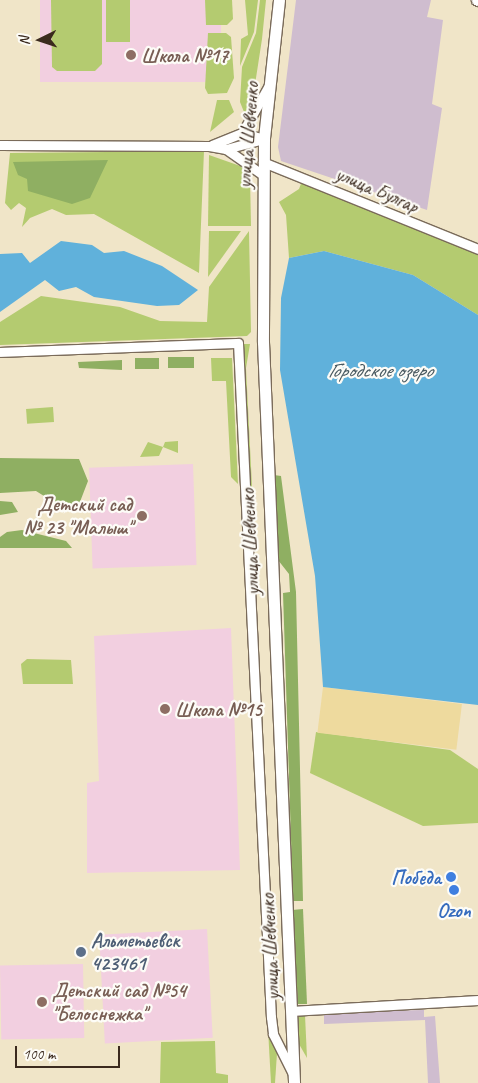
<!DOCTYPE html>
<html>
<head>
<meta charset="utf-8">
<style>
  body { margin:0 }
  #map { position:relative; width:478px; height:1083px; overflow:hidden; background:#f0e5c8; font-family:Caveat,sans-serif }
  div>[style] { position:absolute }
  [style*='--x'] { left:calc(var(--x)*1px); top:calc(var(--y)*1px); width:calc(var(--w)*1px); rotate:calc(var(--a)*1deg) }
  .built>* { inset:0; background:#f2cfe0; transform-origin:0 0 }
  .industrial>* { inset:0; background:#cfbdcf }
  .green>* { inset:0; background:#b4cb70; transform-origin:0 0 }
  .forest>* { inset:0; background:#8faf62; transform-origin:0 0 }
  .sand>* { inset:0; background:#eeda9e; transform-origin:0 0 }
  .water>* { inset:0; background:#60b1db }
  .roads { filter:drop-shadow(1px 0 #7a6b5a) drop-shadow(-1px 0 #7a6b5a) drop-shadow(0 1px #7a6b5a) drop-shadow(0 -1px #7a6b5a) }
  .minor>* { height:9px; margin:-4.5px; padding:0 4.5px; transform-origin:4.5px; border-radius:4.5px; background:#fff }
  .major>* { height:11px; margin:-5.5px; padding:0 5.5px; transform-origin:5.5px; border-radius:5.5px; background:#fff }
  .dots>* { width:14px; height:14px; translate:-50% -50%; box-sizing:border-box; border:2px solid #fdfcf7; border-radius:50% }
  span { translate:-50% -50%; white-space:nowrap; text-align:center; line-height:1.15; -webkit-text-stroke:4.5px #fdfcf7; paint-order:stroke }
  .education-label { font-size:20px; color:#785e54; font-weight:700 }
  .left { translate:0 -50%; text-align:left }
  .right { translate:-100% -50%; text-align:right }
  .street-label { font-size:20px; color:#3b2a1e }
  .shop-label { font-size:20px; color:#366cbe; font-weight:700 }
  .service-label { font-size:20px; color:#4e5e75; font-weight:700 }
  .water-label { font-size:21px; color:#485960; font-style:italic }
  .north { position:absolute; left:15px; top:15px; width:50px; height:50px; -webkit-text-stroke:4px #fdfcf7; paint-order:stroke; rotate:266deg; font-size:14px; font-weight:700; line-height:20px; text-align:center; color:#3b2a1e }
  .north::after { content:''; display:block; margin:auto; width:18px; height:22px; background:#3b2a1e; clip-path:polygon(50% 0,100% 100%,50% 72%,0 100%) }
  .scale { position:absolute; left:15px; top:1046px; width:105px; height:22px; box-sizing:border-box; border:2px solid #3b2a1e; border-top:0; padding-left:6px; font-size:15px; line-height:18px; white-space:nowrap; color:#3b2a1e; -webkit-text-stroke:4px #fdfcf7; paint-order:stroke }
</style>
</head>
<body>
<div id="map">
  <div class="built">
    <div style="left:40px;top:0;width:181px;height:82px"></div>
    <div style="left:193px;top:464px;width:101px;height:104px;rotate:88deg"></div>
    <div style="clip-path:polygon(231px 628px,240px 870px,87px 873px,87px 783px,99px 781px,94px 636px)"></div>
    <div style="left:207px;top:929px;width:109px;height:108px;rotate:87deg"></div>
    <div style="left:83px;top:964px;width:74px;height:83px;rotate:89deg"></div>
  </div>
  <div class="industrial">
    <div style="clip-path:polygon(296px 0,431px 0,427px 17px,443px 20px,432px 104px,442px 108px,427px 210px,281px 161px,278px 147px)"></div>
    <div style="clip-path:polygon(424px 1010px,424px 1017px,435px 1016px,440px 1083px,428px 1083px,425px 1020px,324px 1024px,324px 1012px)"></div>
  </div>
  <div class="green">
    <div style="clip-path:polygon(51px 0,102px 0,102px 64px,95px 71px,57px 71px,52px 67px)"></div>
    <div style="left:106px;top:0;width:24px;height:42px"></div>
    <div style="clip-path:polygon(205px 0,232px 0,233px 19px,227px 25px,206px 25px)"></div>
    <div style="clip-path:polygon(245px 0,258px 0,254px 32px,240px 66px,241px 39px,248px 35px)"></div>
    <div style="clip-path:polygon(260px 0,266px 0,262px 39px,252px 104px,246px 117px,240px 102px,242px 67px,256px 33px)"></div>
    <div style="clip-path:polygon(208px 33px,226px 33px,231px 37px,234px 78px,227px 93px,208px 94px,205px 88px)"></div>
    <div style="clip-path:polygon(217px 100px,229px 100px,234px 112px,210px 132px)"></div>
    <div style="clip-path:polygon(204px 151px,199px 273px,94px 214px,66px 215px,52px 209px,30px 218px,22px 227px,26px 208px,19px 203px,11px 210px,5px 203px,10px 153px)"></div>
    <div style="clip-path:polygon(209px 155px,246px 168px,250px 178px,251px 226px,208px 226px)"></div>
    <div style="clip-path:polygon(302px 181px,478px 253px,478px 315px,413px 275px,324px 251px,289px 258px,286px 215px,279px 202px,299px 189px)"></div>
    <div style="clip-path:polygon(209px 231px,241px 231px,208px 277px)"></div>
    <div style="clip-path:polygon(249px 231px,251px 332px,247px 336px,0 345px,0 322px,41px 296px,120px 307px,160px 321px,207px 322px,209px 287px)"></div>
    <div style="clip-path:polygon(242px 344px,250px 344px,246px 368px,254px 525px,250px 534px)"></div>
    <div style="clip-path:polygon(211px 358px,232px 358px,238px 484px,231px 477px,226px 381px,212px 381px)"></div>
    <div style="left:53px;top:407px;width:15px;height:27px;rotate:86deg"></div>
    <div style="clip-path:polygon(178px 441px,178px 453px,163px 447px,159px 456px,140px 457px,148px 442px,163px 447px,165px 442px)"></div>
    <div style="clip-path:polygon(27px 659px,71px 660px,73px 684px,23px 684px,21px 664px)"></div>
    <div style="clip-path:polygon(316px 732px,450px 750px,478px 769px,478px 823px,423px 826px,310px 773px)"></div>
    <div style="clip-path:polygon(305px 1015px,307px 1058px,299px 1044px,298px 1016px)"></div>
    <div style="clip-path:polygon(268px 1029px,277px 1053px,275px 1083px,271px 1083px)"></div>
    <div style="clip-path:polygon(215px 1041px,216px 1073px,228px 1075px,228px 1083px,160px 1083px,161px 1042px)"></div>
  </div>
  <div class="forest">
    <div style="clip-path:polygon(108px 160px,90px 198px,72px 204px,28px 191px,27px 179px,18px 175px,13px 162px)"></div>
    <div style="left:194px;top:357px;width:11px;height:26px;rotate:90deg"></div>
    <div style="left:159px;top:358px;width:11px;height:24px;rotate:90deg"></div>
    <div style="clip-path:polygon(122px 360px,122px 370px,79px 368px,78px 362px)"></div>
    <div style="clip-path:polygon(0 458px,79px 459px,88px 481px,78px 507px,60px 506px,36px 491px,0 493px)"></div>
    <div style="clip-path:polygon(274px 475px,281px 476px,296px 592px,303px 901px,293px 901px,283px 593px,290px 592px,289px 574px,278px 560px)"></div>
    <div style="clip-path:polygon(0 501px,12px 502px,18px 512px,0 515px)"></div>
    <div style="clip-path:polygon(22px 530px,66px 541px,72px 548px,0 548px,0 537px,7px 532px)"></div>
    <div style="clip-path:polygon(303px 909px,307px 1004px,298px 1004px,292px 910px)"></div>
  </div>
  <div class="sand">
    <div style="left:323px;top:687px;width:140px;height:46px;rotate:7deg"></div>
  </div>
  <div class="water">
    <div style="clip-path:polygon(61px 241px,92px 245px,104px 253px,124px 251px,162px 266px,198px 290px,179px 305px,157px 306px,94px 297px,76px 287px,59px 291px,45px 280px,0 312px,0 254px,22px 253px,30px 263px)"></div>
    <div style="clip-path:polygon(324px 251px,413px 275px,478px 315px,478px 705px,323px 687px,315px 576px,280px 370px,281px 298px,289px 258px)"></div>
  </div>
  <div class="roads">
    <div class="minor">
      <div style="--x:476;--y:0;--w:2;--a:27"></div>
      <div style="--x:242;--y:133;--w:53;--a:-60.5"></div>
      <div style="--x:0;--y:145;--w:209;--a:0.3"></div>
      <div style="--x:209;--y:146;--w:17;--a:10"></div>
      <div style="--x:226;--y:149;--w:45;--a:35.1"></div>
      <div style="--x:212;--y:145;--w:32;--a:-22"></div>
      <div style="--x:242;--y:133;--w:23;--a:15"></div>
      <div style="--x:226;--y:149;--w:39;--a:-15"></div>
      <div style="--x:263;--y:162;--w:232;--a:22"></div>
      <div style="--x:0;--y:352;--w:238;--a:-2.2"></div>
      <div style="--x:238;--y:343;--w:675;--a:87.2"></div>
      <div style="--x:271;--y:1017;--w:17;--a:83"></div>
      <div style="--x:273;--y:1034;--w:45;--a:63.4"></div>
      <div style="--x:291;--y:1011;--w:187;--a:-3.4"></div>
    </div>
    <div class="major">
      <div style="--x:279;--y:0;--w:140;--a:96.2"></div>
      <div style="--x:264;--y:139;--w:203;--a:90.3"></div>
      <div style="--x:263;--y:342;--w:742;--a:87.6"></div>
    </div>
  </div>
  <div class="dots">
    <div style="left:131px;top:55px;background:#8d6e63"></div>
    <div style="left:142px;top:516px;background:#8d6e63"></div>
    <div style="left:165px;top:709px;background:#8d6e63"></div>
    <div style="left:451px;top:877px;background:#3f7fe0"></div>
    <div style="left:454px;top:890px;background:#3f7fe0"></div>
    <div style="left:81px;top:952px;background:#5c6f8a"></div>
    <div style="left:42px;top:1002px;background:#8d6e63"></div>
  </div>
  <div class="education-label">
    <span class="left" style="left:141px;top:55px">Школа №17</span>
    <span class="right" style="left:132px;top:516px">Детский сад<br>№ 23 "Малыш"</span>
    <span class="left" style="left:175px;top:709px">Школа №15</span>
    <span class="left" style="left:52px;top:1002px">Детский сад №54<br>"Белоснежка"</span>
  </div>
  <div class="street-label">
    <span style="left:248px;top:135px;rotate:-86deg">улица Шевченко</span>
    <span style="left:377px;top:190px;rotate:23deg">улица Булгар</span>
    <span style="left:250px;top:542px;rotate:-93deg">улица Шевченко</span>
    <span style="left:270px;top:947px;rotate:-93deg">улица Шевченко</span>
  </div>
  <div class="shop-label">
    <span class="right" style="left:441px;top:877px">Победа</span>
    <span style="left:454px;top:910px">Ozon</span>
  </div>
  <div class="service-label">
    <span class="left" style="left:91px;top:952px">Альметьевск<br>423461</span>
  </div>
  <div class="water-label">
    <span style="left:380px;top:370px">Городское озеро</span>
  </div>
  <div class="north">N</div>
  <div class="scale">100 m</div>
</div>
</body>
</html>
